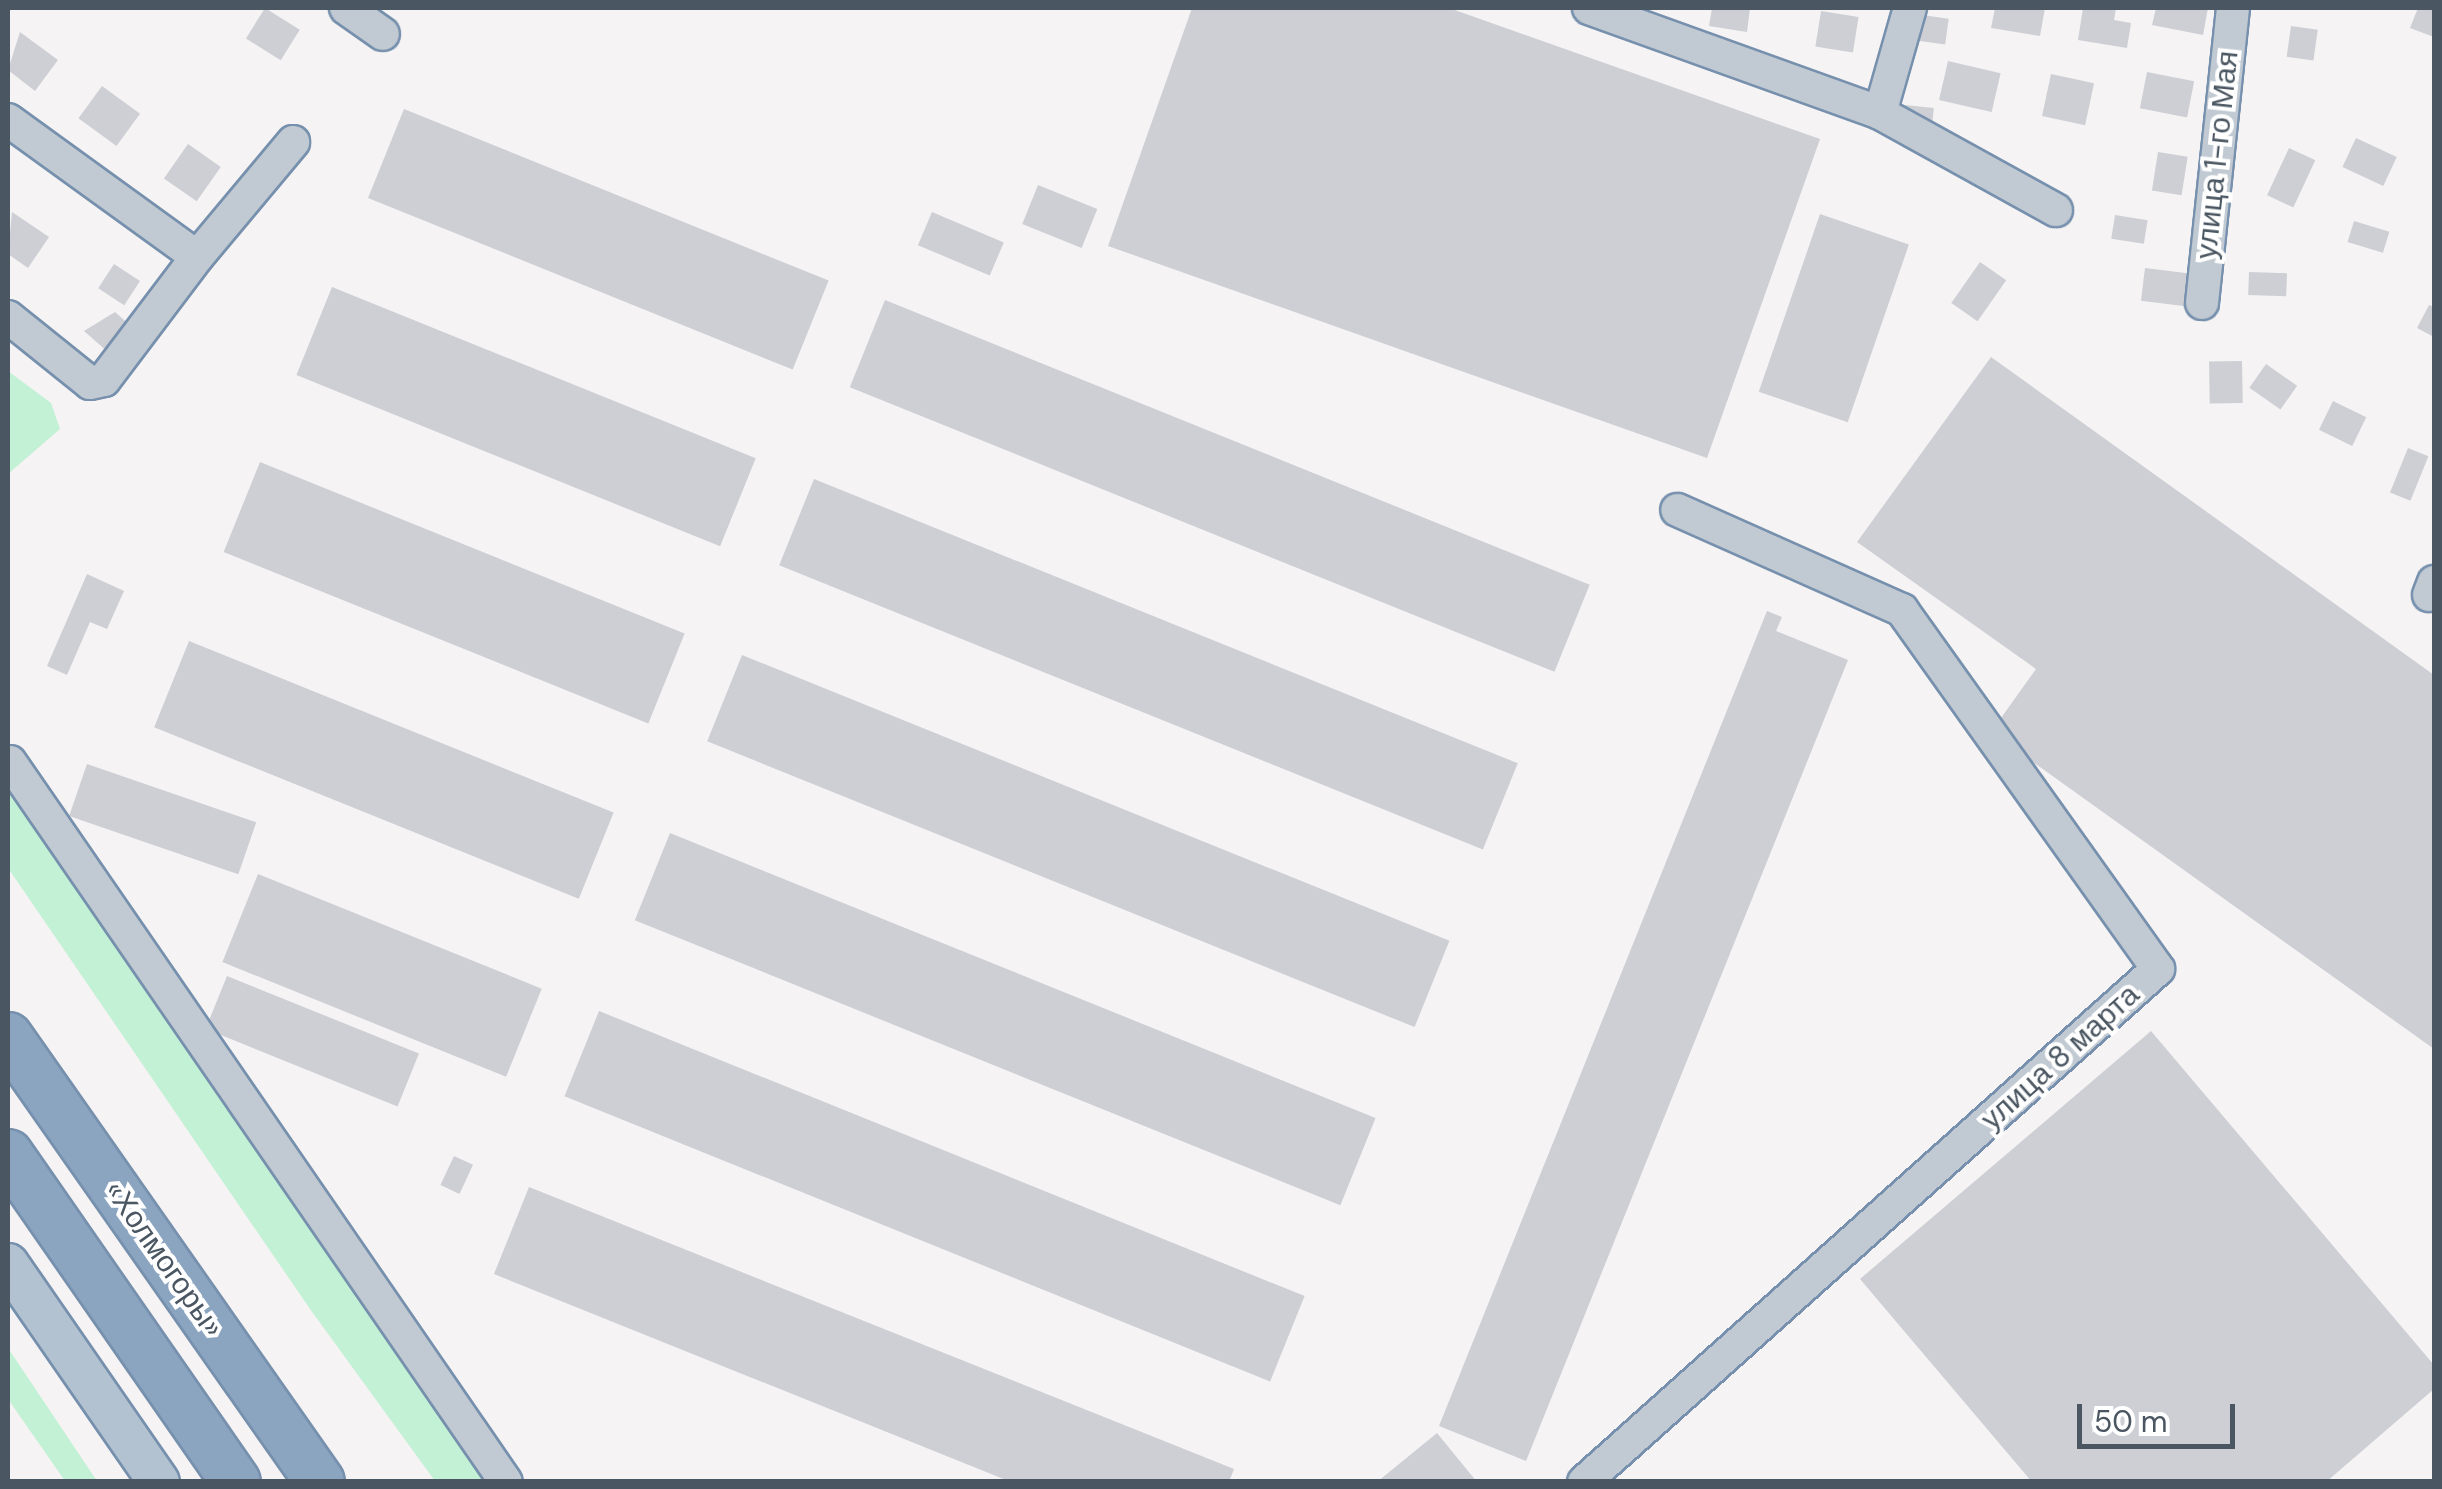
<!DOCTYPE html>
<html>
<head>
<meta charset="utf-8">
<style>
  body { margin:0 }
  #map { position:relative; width:2442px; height:1489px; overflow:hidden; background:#f5f3f3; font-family:"DM Sans",sans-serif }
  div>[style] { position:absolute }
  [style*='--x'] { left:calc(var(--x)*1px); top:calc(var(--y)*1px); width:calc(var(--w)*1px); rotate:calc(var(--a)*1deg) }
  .green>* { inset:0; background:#c3f1d5 }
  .building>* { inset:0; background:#cdcfd5; transform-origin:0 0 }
  .roads { filter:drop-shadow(2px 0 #7690ad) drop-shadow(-2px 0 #7690ad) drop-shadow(0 2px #7690ad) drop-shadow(0 -2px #7690ad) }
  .minor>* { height:32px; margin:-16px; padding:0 16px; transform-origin:16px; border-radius:16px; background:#c1cad2 }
  .major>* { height:40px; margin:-20px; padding:0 20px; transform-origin:20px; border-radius:20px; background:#b3c2d1 }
  .highway>* { height:48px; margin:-24px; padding:0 24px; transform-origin:24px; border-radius:24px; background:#8ba5c1 }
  span { translate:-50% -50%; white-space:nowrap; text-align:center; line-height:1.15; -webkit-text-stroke:8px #fff; paint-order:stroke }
  .street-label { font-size:30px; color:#4a5661 }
  .frame { position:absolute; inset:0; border:10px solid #4a5661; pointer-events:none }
  .scale { position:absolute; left:2077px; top:1404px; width:158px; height:45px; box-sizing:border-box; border:5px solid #4a5661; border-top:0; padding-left:12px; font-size:30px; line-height:35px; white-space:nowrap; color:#4a5661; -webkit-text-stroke:8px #fff; paint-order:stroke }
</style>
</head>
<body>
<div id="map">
  <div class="green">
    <div style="clip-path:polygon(8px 371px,51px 403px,60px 429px,8px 474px)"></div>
    <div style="clip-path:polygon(8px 791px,492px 1481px,435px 1481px,310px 1309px,8px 868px)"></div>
    <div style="clip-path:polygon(8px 1348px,97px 1481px,65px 1481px,8px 1399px)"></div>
  </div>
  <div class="building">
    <div style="left:265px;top:8px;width:41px;height:36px;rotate:32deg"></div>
    <div style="clip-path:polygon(1192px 8px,1449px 8px,1820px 139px,1707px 458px,1108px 246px)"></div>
    <div style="clip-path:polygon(1712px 8px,1750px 8px,1747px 32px,1709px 26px)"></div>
    <div style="clip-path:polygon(1995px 8px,2045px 8px,2040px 36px,1991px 28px)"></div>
    <div style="clip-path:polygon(2083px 8px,2116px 8px,2114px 20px,2131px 23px,2127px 48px,2078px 40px)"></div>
    <div style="clip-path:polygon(2156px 8px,2208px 8px,2203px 35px,2152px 25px)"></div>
    <div style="clip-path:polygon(2418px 8px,2434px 8px,2434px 37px,2410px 28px)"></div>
    <div style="left:1821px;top:11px;width:38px;height:36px;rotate:9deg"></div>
    <div style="left:1922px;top:15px;width:27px;height:26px;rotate:8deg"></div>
    <div style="left:2291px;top:26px;width:27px;height:31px;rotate:8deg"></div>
    <div style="clip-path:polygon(20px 32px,58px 60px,35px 91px,8px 70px)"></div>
    <div style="left:1948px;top:61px;width:54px;height:40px;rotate:13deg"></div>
    <div style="left:2147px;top:72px;width:48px;height:37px;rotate:11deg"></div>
    <div style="left:2051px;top:74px;width:44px;height:43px;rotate:12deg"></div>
    <div style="left:102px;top:86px;width:47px;height:40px;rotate:36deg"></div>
    <div style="left:1905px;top:105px;width:29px;height:19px;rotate:6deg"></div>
    <div style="left:404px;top:109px;width:458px;height:96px;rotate:22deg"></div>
    <div style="left:2356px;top:138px;width:45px;height:32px;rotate:25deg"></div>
    <div style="left:188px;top:144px;width:40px;height:42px;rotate:35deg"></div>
    <div style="left:2289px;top:148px;width:29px;height:52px;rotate:25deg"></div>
    <div style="left:2158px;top:152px;width:30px;height:39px;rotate:9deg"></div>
    <div style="left:1038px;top:185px;width:64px;height:42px;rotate:22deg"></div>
    <div style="clip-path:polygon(12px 212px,49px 237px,28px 268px,8px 254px)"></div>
    <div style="left:932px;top:212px;width:78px;height:36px;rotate:23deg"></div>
    <div style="left:1820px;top:214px;width:94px;height:188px;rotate:19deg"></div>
    <div style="left:2115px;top:215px;width:33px;height:24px;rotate:9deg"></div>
    <div style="left:2354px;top:221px;width:37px;height:22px;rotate:17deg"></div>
    <div style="left:1980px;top:262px;width:32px;height:50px;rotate:35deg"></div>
    <div style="left:114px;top:264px;width:31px;height:29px;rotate:33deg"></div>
    <div style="left:2145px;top:268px;width:49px;height:33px;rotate:7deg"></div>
    <div style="left:2249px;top:272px;width:38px;height:23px;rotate:2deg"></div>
    <div style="left:332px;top:287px;width:457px;height:95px;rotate:22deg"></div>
    <div style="left:885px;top:300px;width:760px;height:94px;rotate:22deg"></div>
    <div style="clip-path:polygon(2429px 305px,2434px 307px,2434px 337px,2417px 328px)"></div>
    <div style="clip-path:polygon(115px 312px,132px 327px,109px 353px,84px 331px)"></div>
    <div style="clip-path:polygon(1991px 357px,2434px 675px,2434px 1049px,1991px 732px,2036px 669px,1857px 542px)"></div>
    <div style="left:2242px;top:361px;width:42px;height:33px;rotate:89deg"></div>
    <div style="left:2266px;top:364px;width:38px;height:29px;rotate:35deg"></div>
    <div style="left:2333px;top:401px;width:37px;height:32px;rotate:26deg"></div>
    <div style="left:2408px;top:448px;width:22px;height:48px;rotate:22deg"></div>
    <div style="left:260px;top:462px;width:458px;height:97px;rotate:22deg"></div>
    <div style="left:814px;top:479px;width:759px;height:93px;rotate:22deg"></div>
    <div style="clip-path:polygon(87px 574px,124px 591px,107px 629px,90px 622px,67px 675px,47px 666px)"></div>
    <div style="clip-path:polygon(1767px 611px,1782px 617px,1776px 631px,1848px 660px,1526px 1461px,1439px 1426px)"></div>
    <div style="left:189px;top:641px;width:458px;height:93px;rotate:22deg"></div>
    <div style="left:742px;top:655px;width:763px;height:93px;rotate:22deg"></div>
    <div style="left:87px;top:764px;width:179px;height:55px;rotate:19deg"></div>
    <div style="left:670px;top:833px;width:761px;height:94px;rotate:22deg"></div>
    <div style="left:258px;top:874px;width:306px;height:95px;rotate:22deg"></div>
    <div style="left:227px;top:976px;width:207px;height:57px;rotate:22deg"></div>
    <div style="left:599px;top:1011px;width:761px;height:92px;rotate:22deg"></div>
    <div style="clip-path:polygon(2151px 1031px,2434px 1365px,2434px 1389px,2326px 1482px,2032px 1482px,1860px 1279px)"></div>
    <div style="left:454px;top:1156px;width:21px;height:32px;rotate:25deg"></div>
    <div style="clip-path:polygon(529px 1187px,1234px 1469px,1229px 1482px,1011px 1482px,494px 1274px)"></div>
    <div style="clip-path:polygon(1437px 1433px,1477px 1482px,1377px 1482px)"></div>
  </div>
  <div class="roads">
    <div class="minor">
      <div style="--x:346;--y:8;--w:45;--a:35.1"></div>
      <div style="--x:1589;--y:8;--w:309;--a:19.8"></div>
      <div style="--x:1880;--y:113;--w:201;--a:28.9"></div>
      <div style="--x:1880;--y:113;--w:109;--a:-74.1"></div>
      <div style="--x:8;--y:120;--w:233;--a:35.9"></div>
      <div style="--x:197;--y:257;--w:150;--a:-50.1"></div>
      <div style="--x:2202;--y:303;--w:297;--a:-84"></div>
      <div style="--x:8;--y:317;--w:105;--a:38.8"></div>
      <div style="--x:90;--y:383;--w:14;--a:-12"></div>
      <div style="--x:104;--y:380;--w:154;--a:-52.9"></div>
      <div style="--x:2429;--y:595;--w:14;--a:-69"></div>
      <div style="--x:10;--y:762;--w:874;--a:55.44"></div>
      <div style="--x:1584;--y:1482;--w:770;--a:-41.79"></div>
      <div style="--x:2158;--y:969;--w:441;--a:-125.5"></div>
      <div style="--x:1902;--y:610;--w:246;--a:-156"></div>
    </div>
    <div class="major">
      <div style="--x:8;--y:1264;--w:265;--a:55.3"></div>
    </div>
    <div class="highway">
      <div style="--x:8;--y:1037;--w:543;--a:54.96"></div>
      <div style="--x:8;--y:1154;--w:399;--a:55.2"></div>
    </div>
  </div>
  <div class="street-label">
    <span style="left:2217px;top:155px;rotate:-84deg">улица 1-го Мая</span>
    <span style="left:2060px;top:1057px;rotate:-42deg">улица 8 марта</span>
    <span style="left:164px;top:1259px;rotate:55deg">«Холмогоры»</span>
  </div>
  <div class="frame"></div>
  <div class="scale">50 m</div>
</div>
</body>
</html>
